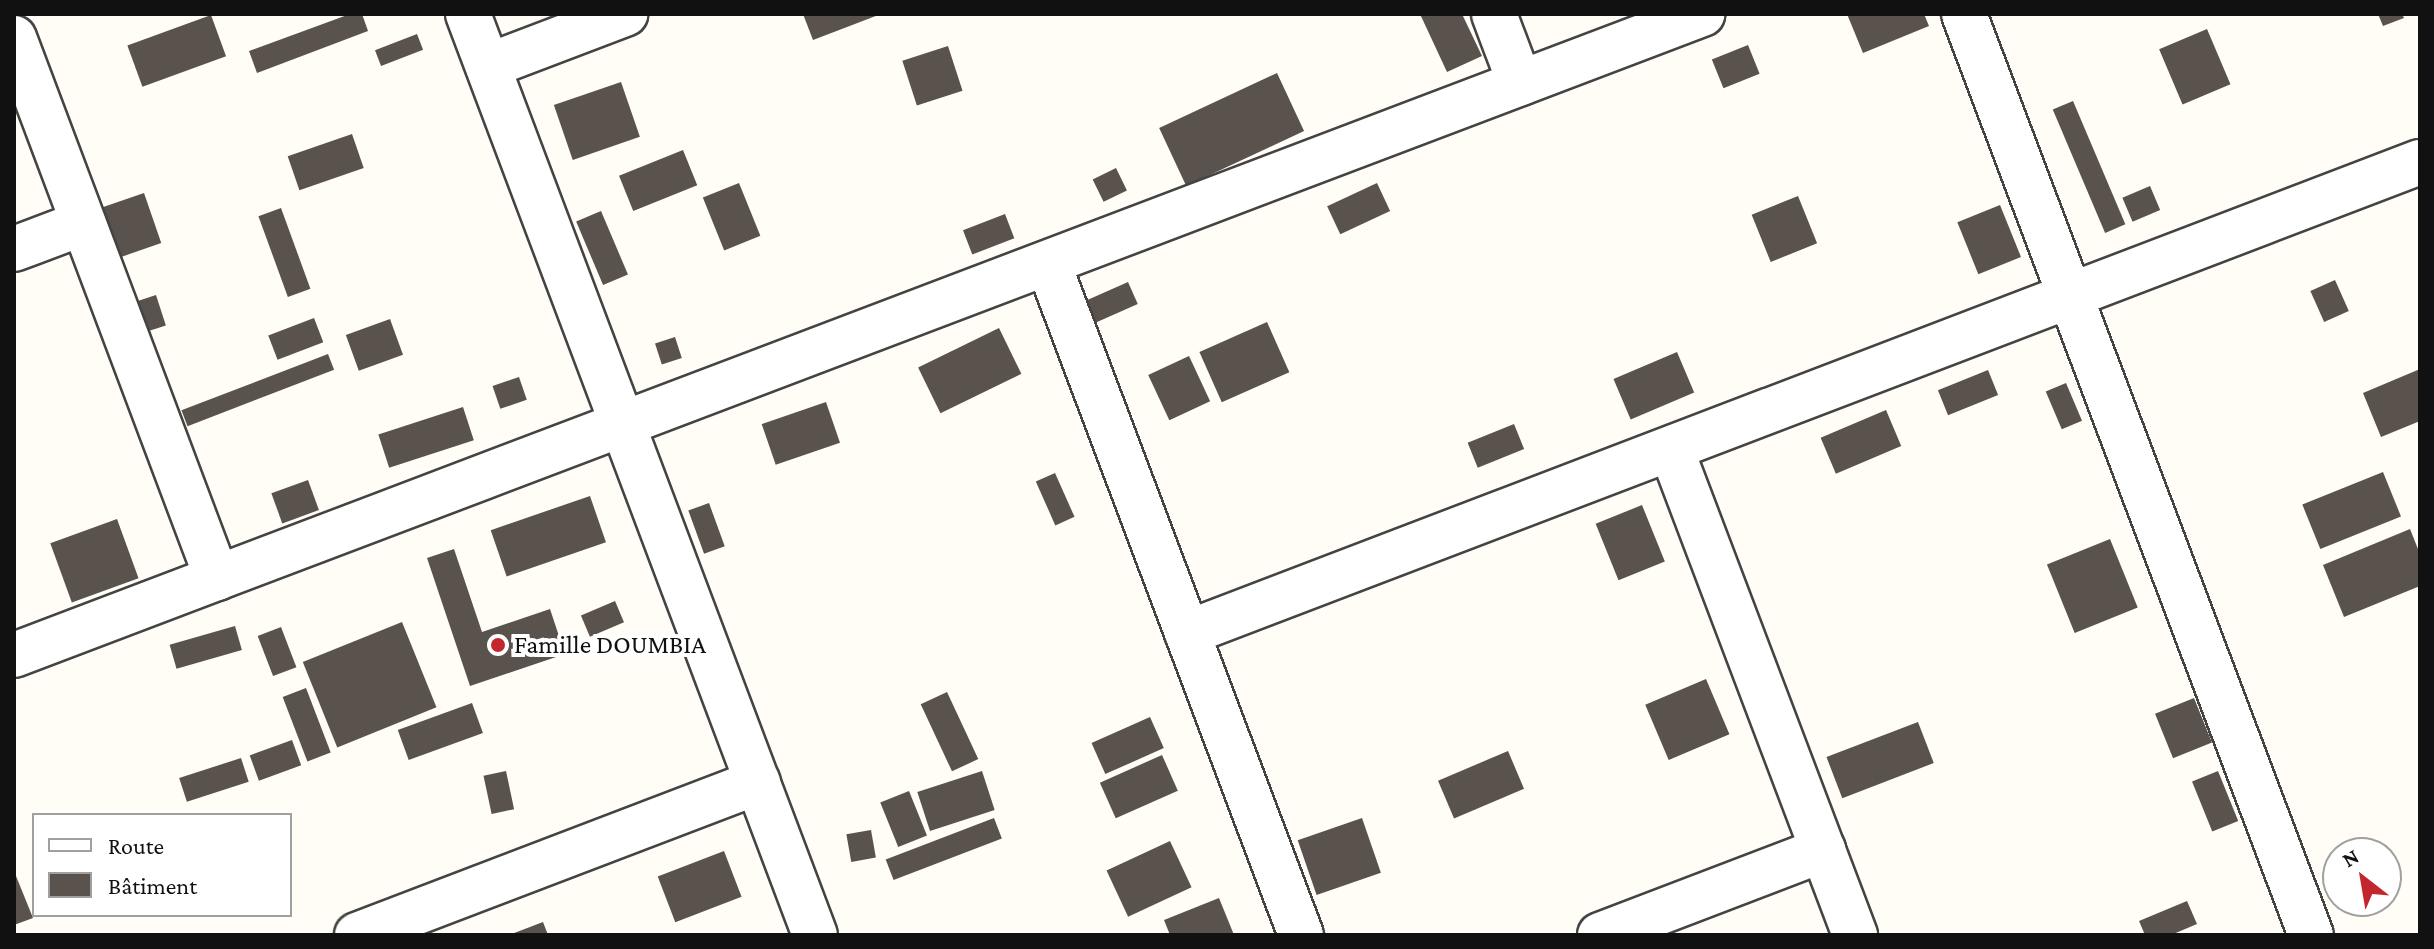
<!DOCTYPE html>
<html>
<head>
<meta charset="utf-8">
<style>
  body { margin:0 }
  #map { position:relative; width:2434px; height:949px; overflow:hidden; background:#fffdf5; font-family:"Crimson Pro",serif }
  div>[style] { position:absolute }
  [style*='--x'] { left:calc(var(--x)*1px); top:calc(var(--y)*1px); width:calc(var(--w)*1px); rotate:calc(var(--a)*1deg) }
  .building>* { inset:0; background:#5a524d; transform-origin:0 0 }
  .roads { filter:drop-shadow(2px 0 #444) drop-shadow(-2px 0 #444) drop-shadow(0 2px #444) drop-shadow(0 -2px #444) }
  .minor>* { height:44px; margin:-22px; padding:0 22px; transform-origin:22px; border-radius:22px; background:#fff }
  .dots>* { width:22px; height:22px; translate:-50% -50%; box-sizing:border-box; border:4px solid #fff; border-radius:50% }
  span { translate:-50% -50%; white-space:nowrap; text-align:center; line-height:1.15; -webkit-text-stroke:8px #fff; paint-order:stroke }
  .poi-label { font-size:26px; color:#111 }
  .left { translate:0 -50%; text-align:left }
  .frame { position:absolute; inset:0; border:16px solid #111; pointer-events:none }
  .legend { position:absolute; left:32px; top:813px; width:260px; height:104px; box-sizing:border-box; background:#fff; border:2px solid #a0a0a0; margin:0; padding:10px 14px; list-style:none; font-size:24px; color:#111 }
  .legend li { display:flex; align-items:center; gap:16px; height:40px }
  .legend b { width:40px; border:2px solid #a0a0a0 }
  .north { position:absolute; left:2322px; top:837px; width:80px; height:80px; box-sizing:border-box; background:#fff; border:2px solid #a0a0a0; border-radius:50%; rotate:329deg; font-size:22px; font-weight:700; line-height:32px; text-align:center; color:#111 }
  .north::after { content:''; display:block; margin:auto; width:28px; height:36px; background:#c4262e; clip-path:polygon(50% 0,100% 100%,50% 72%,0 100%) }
</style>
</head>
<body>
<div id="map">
  <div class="building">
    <div style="clip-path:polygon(350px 14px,362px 14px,368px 31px,257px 73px,249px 51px)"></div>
    <div style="clip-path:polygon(803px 14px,881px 14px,813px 40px)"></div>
    <div style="clip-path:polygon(1420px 14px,1462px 14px,1482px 56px,1447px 72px)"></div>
    <div style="clip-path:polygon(1847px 14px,1924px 14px,1929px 26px,1863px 53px)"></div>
    <div style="clip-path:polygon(2378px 14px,2402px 14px,2404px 18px,2383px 26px)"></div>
    <div style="left:211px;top:15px;width:44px;height:89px;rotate:70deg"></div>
    <div style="left:2207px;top:29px;width:60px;height:52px;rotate:67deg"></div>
    <div style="left:417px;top:34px;width:17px;height:45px;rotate:69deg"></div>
    <div style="left:1748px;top:45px;width:31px;height:39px;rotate:68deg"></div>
    <div style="left:948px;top:46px;width:47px;height:48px;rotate:72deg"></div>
    <div style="left:1277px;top:73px;width:64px;height:130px;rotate:65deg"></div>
    <div style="left:621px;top:82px;width:58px;height:71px;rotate:71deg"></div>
    <div style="left:2073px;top:101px;width:134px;height:22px;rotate:67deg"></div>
    <div style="left:352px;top:134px;width:36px;height:68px;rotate:71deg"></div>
    <div style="left:683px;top:150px;width:38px;height:69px;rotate:68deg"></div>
    <div style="left:1116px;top:168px;width:25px;height:26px;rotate:64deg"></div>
    <div style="left:739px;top:183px;width:57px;height:39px;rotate:68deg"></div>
    <div style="left:1377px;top:183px;width:31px;height:55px;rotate:65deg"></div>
    <div style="left:2150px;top:186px;width:26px;height:30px;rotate:67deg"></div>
    <div style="left:144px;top:193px;width:53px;height:50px;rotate:71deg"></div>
    <div style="left:1798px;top:196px;width:51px;height:50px;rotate:68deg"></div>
    <div style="left:2000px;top:205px;width:56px;height:46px;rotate:68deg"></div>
    <div style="left:281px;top:208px;width:86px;height:24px;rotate:70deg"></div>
    <div style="left:601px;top:211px;width:69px;height:27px;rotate:67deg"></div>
    <div style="left:1005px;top:214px;width:26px;height:45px;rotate:69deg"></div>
    <div style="left:2335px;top:280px;width:34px;height:27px;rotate:66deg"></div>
    <div style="left:1128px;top:282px;width:24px;height:47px;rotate:66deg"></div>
    <div style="left:156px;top:295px;width:32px;height:24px;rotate:72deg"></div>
    <div style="left:314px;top:318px;width:26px;height:49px;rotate:69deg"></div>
    <div style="left:390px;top:319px;width:38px;height:47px;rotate:70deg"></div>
    <div style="left:1267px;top:322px;width:55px;height:74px;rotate:66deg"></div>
    <div style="left:999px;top:328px;width:51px;height:90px;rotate:64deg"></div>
    <div style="left:675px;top:337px;width:22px;height:21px;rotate:72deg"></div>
    <div style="left:1677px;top:352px;width:44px;height:69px;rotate:67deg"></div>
    <div style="left:328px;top:354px;width:17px;height:157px;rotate:69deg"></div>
    <div style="left:1189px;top:356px;width:50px;height:45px;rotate:65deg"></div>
    <div style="clip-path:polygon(2420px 369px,2420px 421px,2381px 437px,2363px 393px)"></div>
    <div style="left:1988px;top:370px;width:27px;height:54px;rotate:68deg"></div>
    <div style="left:519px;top:377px;width:24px;height:28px;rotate:71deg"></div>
    <div style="left:2066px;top:383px;width:41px;height:22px;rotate:67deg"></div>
    <div style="left:826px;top:402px;width:43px;height:68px;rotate:71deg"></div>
    <div style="left:463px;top:407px;width:35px;height:89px;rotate:72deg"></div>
    <div style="left:1886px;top:410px;width:39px;height:71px;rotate:67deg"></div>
    <div style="left:1514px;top:424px;width:27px;height:50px;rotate:68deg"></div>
    <div style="left:2383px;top:472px;width:48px;height:87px;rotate:68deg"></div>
    <div style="left:1055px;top:473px;width:48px;height:21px;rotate:66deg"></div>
    <div style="left:308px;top:480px;width:32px;height:39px;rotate:70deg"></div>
    <div style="left:590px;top:496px;width:49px;height:105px;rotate:71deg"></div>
    <div style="left:709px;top:503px;width:46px;height:22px;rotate:70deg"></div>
    <div style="left:1642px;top:505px;width:61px;height:50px;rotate:68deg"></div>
    <div style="left:117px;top:519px;width:63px;height:71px;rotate:70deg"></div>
    <div style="clip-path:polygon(2410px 529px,2420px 554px,2420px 586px,2344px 617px,2323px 565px)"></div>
    <div style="left:2110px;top:539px;width:74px;height:68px;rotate:68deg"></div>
    <div style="clip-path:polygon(454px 549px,482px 632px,550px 609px,565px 654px,470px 686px,427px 558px)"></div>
    <div style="left:615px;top:601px;width:23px;height:37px;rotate:67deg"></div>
    <div style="left:402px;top:622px;width:92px;height:107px;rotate:68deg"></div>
    <div style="left:235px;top:626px;width:25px;height:68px;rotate:74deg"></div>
    <div style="left:281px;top:627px;width:43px;height:25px;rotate:69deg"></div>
    <div style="left:1706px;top:679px;width:60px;height:66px;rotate:67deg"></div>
    <div style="left:306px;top:688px;width:69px;height:25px;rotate:69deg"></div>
    <div style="left:947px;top:692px;width:74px;height:29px;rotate:65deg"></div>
    <div style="left:2194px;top:698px;width:48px;height:42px;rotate:68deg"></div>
    <div style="left:472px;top:703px;width:32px;height:79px;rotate:70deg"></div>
    <div style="left:1150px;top:717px;width:34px;height:64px;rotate:66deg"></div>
    <div style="left:1918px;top:722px;width:44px;height:98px;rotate:69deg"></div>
    <div style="left:292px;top:740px;width:27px;height:45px;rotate:70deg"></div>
    <div style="left:1508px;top:751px;width:41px;height:76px;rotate:67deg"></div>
    <div style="left:1162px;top:755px;width:39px;height:68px;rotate:66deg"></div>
    <div style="left:241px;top:758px;width:25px;height:65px;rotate:72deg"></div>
    <div style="left:506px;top:771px;width:39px;height:23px;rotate:78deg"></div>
    <div style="left:982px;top:771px;width:41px;height:68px;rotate:72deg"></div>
    <div style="left:2218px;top:771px;width:54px;height:28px;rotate:68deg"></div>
    <div style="left:909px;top:791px;width:48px;height:31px;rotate:68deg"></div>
    <div style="left:994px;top:818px;width:22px;height:116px;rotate:69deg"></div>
    <div style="left:1362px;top:818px;width:58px;height:68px;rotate:71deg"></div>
    <div style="left:871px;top:830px;width:28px;height:25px;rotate:80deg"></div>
    <div style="left:1170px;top:841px;width:51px;height:70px;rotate:65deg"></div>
    <div style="left:724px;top:851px;width:49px;height:71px;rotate:69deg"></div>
    <div style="clip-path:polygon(14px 871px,33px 918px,14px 925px)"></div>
    <div style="clip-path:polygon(1219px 898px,1234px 935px,1170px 935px,1164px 920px)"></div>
    <div style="clip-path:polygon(2187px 901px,2197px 924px,2171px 935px,2145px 935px,2139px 921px)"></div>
    <div style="clip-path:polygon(543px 922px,548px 935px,509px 935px)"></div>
  </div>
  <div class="roads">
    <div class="minor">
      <div style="--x:468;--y:14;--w:984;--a:69.36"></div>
      <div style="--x:1494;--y:14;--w:74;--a:69.4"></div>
      <div style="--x:1964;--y:14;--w:984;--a:69.36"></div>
      <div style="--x:14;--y:38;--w:577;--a:69.4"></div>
      <div style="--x:488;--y:66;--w:147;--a:-20.8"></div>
      <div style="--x:14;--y:249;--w:74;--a:-20.6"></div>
      <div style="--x:1048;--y:263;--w:718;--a:69.37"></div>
      <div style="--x:1671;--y:449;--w:520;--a:69.26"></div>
      <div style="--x:1187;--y:633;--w:1320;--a:-20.91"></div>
      <div style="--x:14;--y:655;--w:1806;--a:-20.79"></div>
      <div style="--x:357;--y:935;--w:429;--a:-20.9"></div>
      <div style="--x:1600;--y:935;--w:239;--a:-20.9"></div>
    </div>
  </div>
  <div class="dots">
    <div style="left:498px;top:645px;background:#c4262e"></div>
  </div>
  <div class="poi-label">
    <span class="left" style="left:514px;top:645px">Famille DOUMBIA</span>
  </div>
  <div class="frame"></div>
  <ul class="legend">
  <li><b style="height:10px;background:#fff"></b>Route</li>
  <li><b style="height:22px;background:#5a524d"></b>Bâtiment</li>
  </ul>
  <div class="north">N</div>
</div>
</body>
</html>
